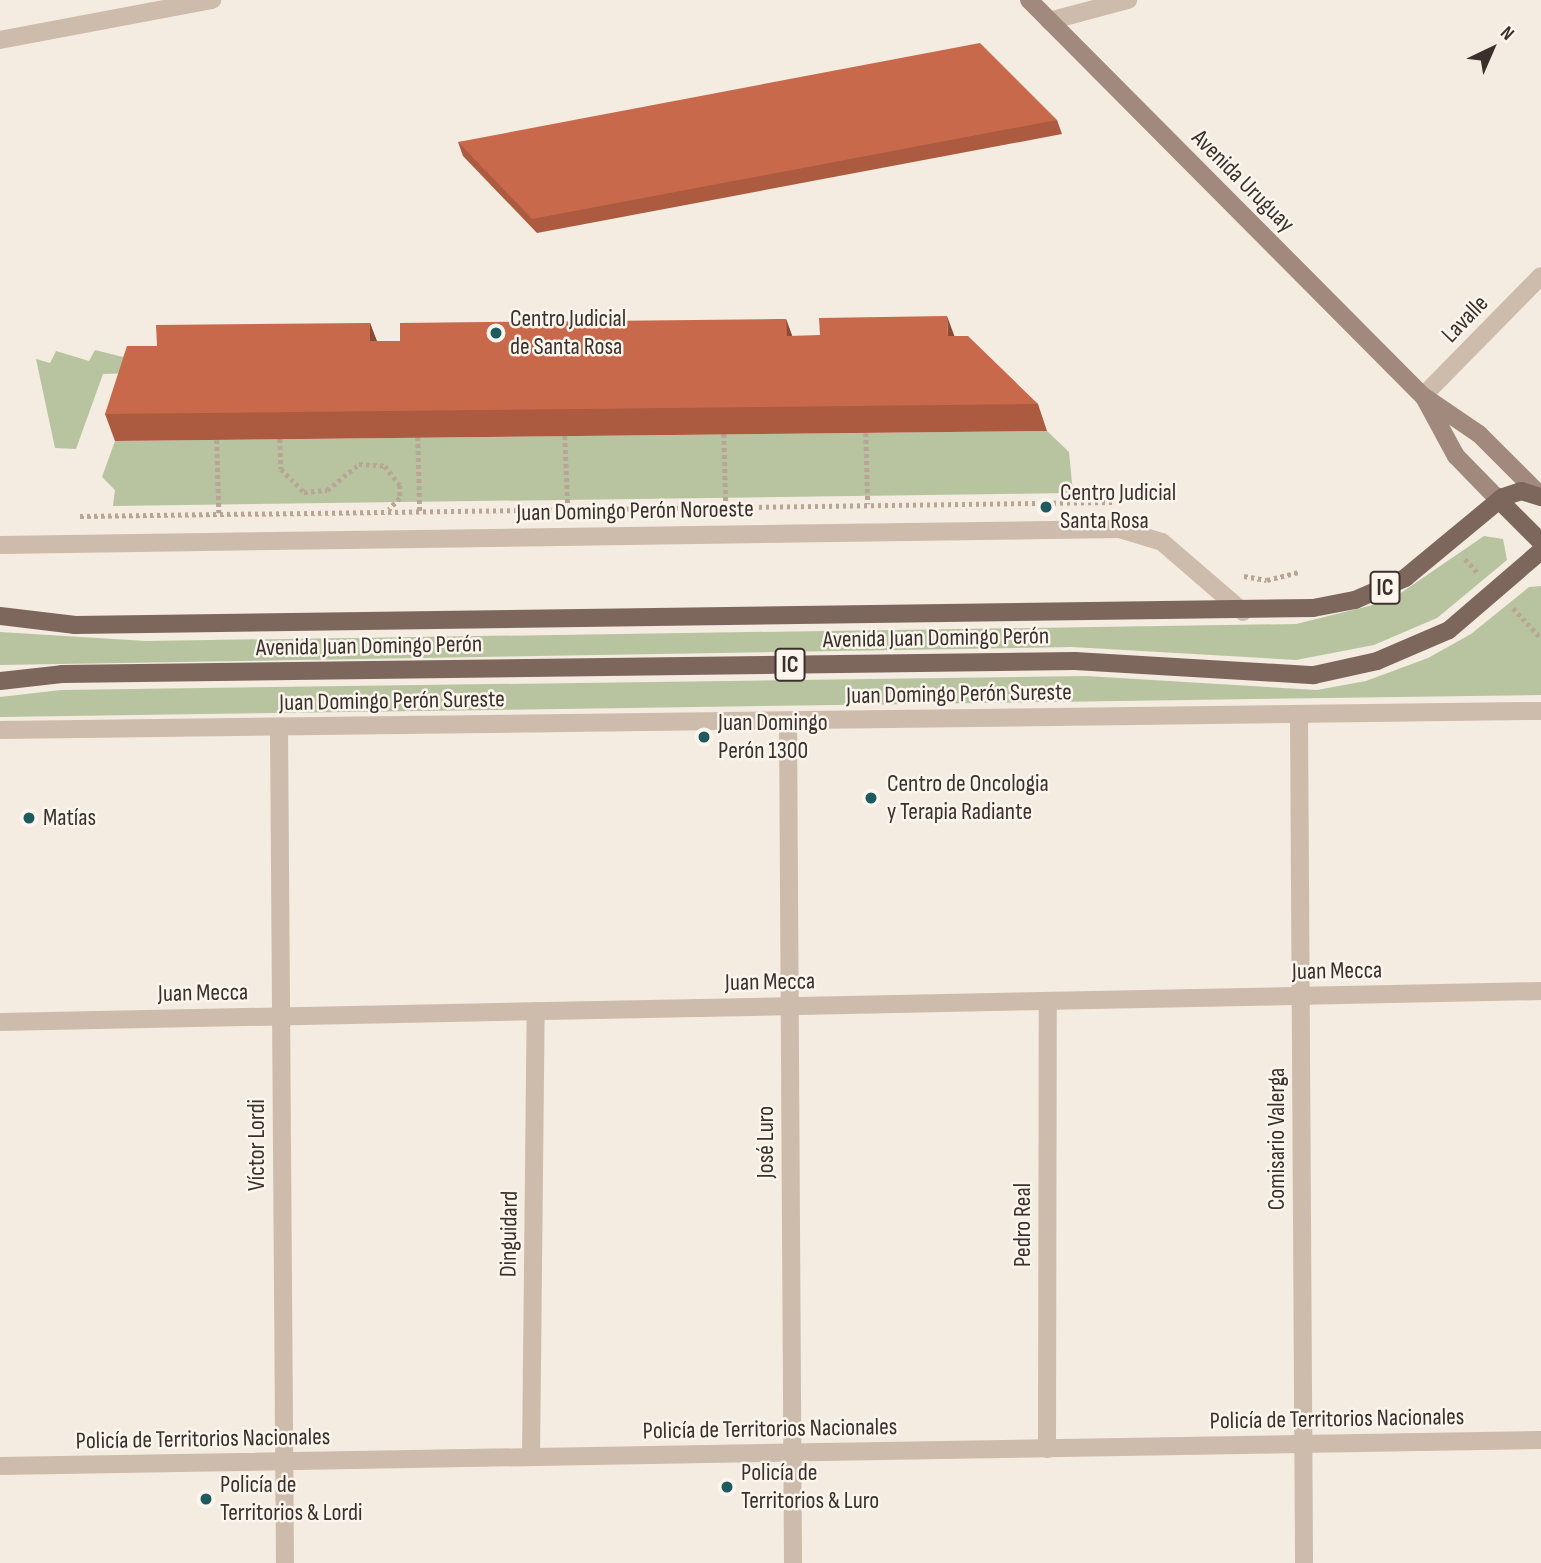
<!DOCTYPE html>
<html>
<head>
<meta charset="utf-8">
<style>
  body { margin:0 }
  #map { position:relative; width:1541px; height:1563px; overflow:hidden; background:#f4ebe1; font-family:"Sofia Sans Condensed",sans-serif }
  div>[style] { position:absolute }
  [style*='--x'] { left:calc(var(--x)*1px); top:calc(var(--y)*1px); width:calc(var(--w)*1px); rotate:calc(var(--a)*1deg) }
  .green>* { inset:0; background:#b8c4a0 }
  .path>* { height:4.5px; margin-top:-2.25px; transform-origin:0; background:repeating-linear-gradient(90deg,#b9a596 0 3.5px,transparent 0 7px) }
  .minor>* { height:18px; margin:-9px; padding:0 9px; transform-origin:9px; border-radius:9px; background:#cdbbac }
  .tertiary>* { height:18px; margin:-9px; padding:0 9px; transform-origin:9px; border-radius:9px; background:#cdbbac }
  .secondary>* { height:18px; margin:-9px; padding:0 9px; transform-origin:9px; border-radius:9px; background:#a18a7d }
  .primary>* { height:18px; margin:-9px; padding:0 9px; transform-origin:9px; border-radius:9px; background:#7d675c }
  .wall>* { inset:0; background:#ac5a40 }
  .shaded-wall>* { inset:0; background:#8c4a34 }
  .building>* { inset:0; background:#c8694b }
  .dots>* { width:19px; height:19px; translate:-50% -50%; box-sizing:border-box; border:4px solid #fbf5ee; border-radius:50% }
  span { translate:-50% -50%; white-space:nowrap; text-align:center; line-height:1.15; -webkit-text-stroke:5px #fbf5ee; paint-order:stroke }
  .shield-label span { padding:2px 5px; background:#fbf5ee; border:2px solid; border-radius:5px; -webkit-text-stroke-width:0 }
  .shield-label { font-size:23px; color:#3b302b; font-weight:700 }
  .street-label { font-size:24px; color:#3b302b }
  .poi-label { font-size:24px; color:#3b302b }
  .left { translate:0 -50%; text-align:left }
  .north { position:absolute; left:1457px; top:14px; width:70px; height:70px; -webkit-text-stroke:5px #fbf5ee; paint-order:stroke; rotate:44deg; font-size:19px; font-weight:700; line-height:28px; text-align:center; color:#3b302b }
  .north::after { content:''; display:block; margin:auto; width:24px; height:32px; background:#3b302b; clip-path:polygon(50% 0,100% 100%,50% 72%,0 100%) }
</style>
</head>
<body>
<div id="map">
  <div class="green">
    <div style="clip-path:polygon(95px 350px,123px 357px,126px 351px,136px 373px,103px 374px,76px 449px,55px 448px,36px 359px,50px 363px,56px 351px,89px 361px)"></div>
    <div style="clip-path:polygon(1047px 431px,1069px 452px,1073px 493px,113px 506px,115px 490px,102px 477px,115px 441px)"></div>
    <div style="clip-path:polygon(1484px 536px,1503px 539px,1507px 560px,1437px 618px,1374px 645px,1296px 660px,1072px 647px,0 665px,0 632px,146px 641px,1296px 624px,1389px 601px)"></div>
    <div style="clip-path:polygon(1541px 586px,1541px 695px,0 717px,0 697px,61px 690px,1086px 676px,1317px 690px,1366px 681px,1428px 658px,1471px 634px,1529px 587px)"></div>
  </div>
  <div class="path">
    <div style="--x:866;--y:433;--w:71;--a:88.4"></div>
    <div style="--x:724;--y:434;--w:72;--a:88.4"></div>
    <div style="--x:565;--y:436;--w:73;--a:87.6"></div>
    <div style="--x:418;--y:437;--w:74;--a:88.5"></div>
    <div style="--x:280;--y:439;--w:30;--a:88"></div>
    <div style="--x:281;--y:469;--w:33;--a:45"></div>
    <div style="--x:304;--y:492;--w:23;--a:-5"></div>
    <div style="--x:327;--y:490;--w:41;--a:-39.1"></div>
    <div style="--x:359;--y:464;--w:26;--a:4"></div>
    <div style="--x:385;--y:466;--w:24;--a:52"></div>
    <div style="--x:400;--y:485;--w:13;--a:90"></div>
    <div style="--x:400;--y:498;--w:16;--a:133"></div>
    <div style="--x:217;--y:440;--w:73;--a:88.4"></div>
    <div style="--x:80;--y:516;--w:1034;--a:-0.78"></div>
    <div style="--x:1465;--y:559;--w:19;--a:47"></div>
    <div style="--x:1244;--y:576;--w:23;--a:10"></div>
    <div style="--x:1267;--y:580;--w:33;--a:-14"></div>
    <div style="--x:1513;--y:608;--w:41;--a:47"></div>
  </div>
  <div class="minor">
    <div style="--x:1049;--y:21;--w:82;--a:-14.9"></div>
    <div style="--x:1423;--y:396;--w:168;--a:-45.5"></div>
    <div style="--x:0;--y:545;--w:1119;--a:-0.82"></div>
    <div style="--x:1119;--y:529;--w:45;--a:16.8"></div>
    <div style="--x:1162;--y:542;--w:107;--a:40.8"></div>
    <div style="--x:1299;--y:715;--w:848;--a:89.66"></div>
    <div style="--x:788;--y:721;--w:842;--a:89.66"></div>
    <div style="--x:279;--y:727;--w:836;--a:89.59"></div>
    <div style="--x:0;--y:730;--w:1541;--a:-0.71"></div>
    <div style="--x:0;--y:1022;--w:1541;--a:-1.15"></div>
    <div style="--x:1047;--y:1449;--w:448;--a:-89.9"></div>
    <div style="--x:531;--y:1457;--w:446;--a:-89.4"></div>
    <div style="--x:0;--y:1466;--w:1541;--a:-0.97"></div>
  </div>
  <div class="tertiary">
    <div style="--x:0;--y:40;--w:216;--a:-10.7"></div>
  </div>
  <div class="secondary">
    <div style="--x:1029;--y:0;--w:559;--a:45.15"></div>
    <div style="--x:1423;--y:396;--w:68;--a:34.2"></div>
    <div style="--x:1479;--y:434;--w:88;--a:45"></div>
    <div style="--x:1425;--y:399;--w:65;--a:61.5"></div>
    <div style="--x:1456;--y:456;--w:62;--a:45.7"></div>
  </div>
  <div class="primary">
    <div style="--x:1499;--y:500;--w:59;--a:45"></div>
    <div style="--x:0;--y:616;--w:76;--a:6.8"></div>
    <div style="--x:75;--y:625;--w:1238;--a:-0.79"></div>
    <div style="--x:1313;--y:608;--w:43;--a:-10.8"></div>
    <div style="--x:1355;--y:600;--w:55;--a:-23.7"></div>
    <div style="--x:1405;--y:578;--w:127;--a:-39.6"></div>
    <div style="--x:1503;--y:497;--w:19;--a:-18"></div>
    <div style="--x:1521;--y:491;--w:21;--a:17"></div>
    <div style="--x:0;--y:681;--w:62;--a:-6.4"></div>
    <div style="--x:62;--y:674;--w:1013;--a:-0.74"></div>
    <div style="--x:1075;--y:661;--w:239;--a:3.4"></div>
    <div style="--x:1314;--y:675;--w:65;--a:-12.5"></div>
    <div style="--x:1377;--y:661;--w:78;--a:-23.3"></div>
    <div style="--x:1449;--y:630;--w:121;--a:-40.7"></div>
  </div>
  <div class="wall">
    <div style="clip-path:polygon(1057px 120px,1062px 134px,537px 233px,463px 156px,458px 142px)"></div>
    <div style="clip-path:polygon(786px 319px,792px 336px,954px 336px,1038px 404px,1047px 431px,115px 441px,105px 414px,157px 346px,370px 323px,377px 341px,400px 341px)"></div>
  </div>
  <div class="shaded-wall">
    <div style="clip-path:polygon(947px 316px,957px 343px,948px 336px)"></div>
    <div style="clip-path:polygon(786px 319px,796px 346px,787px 336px)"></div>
    <div style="clip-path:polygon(370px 323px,380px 350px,370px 341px)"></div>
  </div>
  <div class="building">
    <div style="clip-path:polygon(980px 43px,1057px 120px,532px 219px,458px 142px)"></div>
    <div style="clip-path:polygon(947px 316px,948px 336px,968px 336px,1038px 404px,105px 414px,127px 346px,157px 346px,156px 325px,370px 323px,370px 341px,400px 341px,400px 323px,786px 319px,787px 336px,820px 335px,819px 318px)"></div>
  </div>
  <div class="dots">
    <div style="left:496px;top:333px;background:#1f5a5e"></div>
    <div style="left:1046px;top:507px;background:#1f5a5e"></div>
    <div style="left:704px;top:737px;background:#1f5a5e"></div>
    <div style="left:871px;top:798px;background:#1f5a5e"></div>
    <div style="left:29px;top:818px;background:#1f5a5e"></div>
    <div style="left:727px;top:1487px;background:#1f5a5e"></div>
    <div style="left:206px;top:1499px;background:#1f5a5e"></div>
  </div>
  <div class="shield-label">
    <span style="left:1385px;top:588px">IC</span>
    <span style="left:790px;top:665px">IC</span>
  </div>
  <div class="street-label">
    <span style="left:1243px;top:181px;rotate:45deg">Avenida Uruguay</span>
    <span style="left:1465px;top:319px;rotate:-46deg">Lavalle</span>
    <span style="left:635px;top:511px;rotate:-1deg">Juan Domingo Perón Noroeste</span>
    <span style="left:936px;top:638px;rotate:-1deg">Avenida Juan Domingo Perón</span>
    <span style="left:369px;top:646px;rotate:-1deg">Avenida Juan Domingo Perón</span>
    <span style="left:959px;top:694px;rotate:-1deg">Juan Domingo Perón Sureste</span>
    <span style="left:392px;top:701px;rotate:-1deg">Juan Domingo Perón Sureste</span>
    <span style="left:1337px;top:971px;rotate:-1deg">Juan Mecca</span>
    <span style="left:770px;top:982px;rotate:-1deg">Juan Mecca</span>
    <span style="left:203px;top:993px;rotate:-1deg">Juan Mecca</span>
    <span style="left:1277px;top:1139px;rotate:-90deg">Comisario Valerga</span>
    <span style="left:766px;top:1142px;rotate:-90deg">José Luro</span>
    <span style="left:257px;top:1145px;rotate:-90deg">Víctor Lordi</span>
    <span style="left:1023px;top:1225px;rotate:-90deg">Pedro Real</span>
    <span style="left:509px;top:1234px;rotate:-89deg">Dinguidard</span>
    <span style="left:1337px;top:1419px;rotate:-1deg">Policía de Territorios Nacionales</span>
    <span style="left:770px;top:1429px;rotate:-1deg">Policía de Territorios Nacionales</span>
    <span style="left:203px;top:1439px;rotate:-1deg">Policía de Territorios Nacionales</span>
  </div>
  <div class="poi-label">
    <span class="left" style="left:510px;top:333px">Centro Judicial<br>de Santa Rosa</span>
    <span class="left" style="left:1060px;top:507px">Centro Judicial<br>Santa Rosa</span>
    <span class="left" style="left:718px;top:737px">Juan Domingo<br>Perón 1300</span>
    <span class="left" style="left:887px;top:798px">Centro de Oncologia<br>y Terapia Radiante</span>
    <span class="left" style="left:43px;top:818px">Matías</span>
    <span class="left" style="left:741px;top:1487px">Policía de<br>Territorios &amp; Luro</span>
    <span class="left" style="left:220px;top:1499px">Policía de<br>Territorios &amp; Lordi</span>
  </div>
  <div class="north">N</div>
</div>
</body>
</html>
